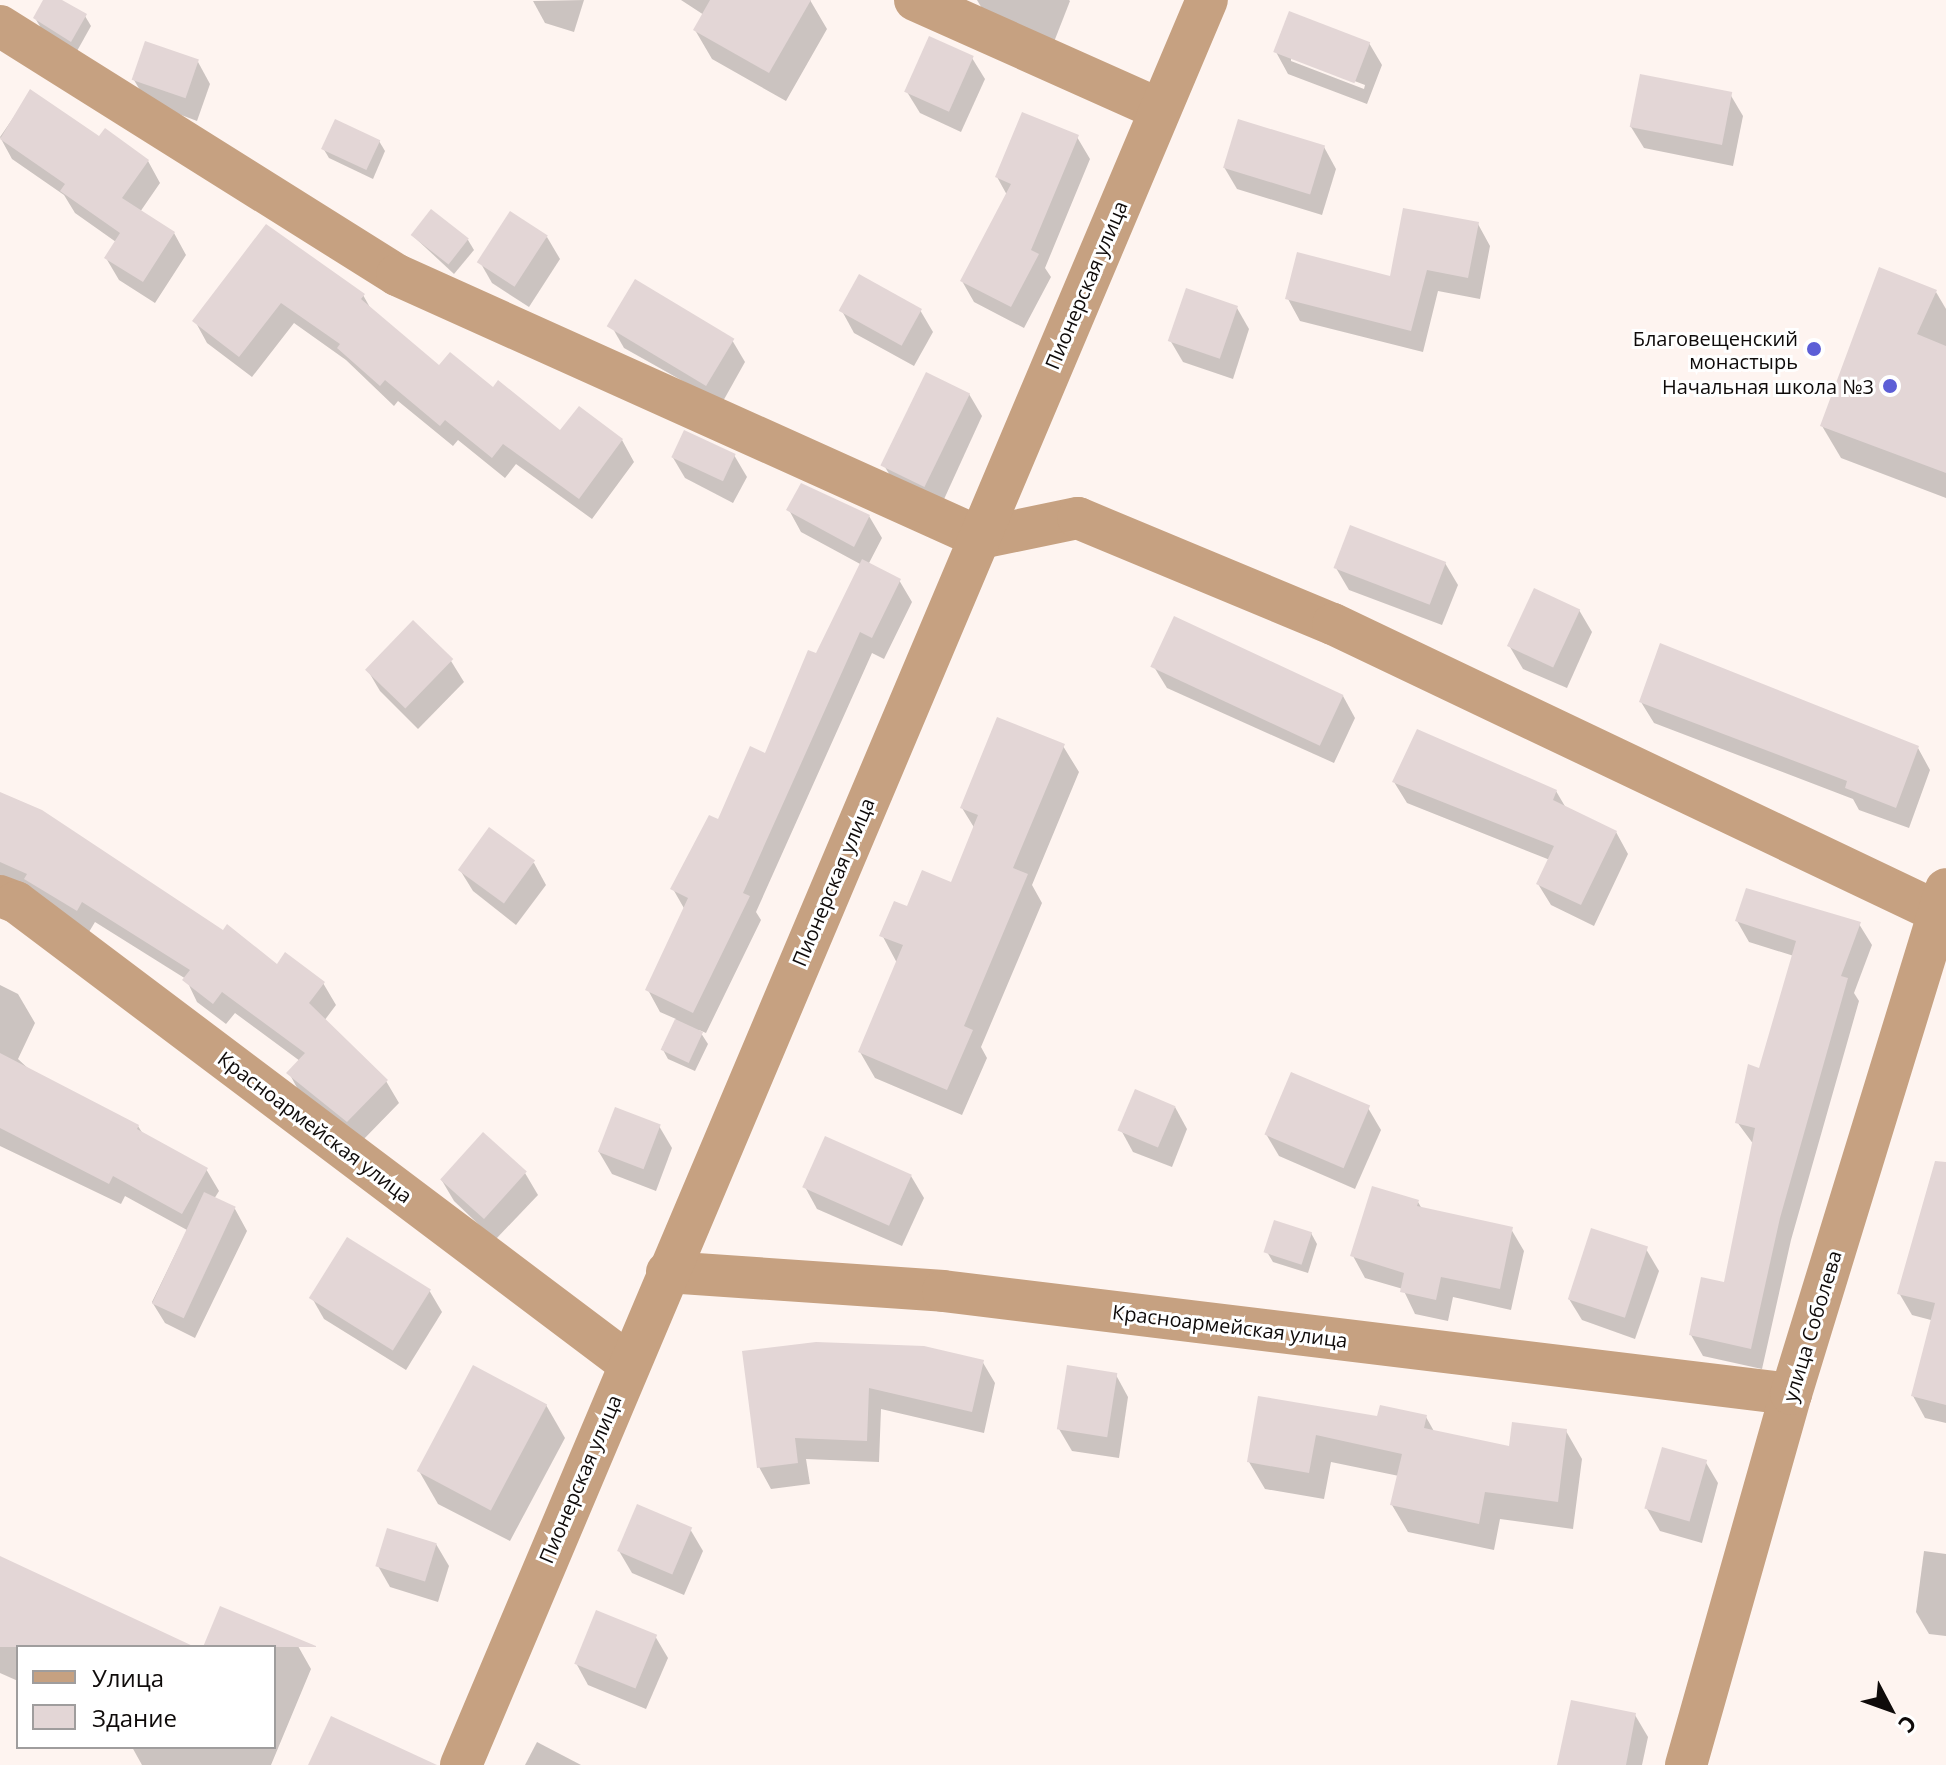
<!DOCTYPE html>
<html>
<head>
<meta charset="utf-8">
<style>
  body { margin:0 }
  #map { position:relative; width:1946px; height:1765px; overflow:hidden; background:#fef4f0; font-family:"Open Sans",sans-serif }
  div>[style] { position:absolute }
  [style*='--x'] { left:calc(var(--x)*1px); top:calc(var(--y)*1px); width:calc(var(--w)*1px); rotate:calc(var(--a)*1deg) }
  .shadow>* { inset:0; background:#0003 }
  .building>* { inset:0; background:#e3d6d6; transform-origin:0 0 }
  .street>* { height:42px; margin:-21px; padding:0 21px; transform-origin:21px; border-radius:21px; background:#c6a181 }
  .dots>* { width:22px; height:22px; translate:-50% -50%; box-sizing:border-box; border:4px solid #fff; border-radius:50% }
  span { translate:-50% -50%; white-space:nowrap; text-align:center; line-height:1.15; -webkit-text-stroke:6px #fff; paint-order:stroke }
  .street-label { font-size:20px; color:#0f0b0a }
  .poi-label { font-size:20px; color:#0f0b0a }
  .right { translate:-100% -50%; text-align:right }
  .legend { position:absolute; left:16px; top:1645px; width:260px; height:104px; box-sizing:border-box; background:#fff; border:2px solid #9f9d9d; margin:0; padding:10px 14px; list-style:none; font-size:24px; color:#0f0b0a }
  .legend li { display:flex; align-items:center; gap:16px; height:40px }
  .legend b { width:40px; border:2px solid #9f9d9d }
  .north { position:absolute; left:1850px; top:1669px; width:80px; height:80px; -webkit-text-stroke:6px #fff; paint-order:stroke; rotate:131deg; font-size:22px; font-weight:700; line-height:32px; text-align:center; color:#0f0b0a }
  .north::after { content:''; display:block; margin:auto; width:28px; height:36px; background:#0f0b0a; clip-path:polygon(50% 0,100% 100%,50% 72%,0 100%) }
</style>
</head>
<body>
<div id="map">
  <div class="shadow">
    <div style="clip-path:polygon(45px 0,58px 0,85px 16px,91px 26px,77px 51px,41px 28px,35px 18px)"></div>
    <div style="clip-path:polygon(584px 0,574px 32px,545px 23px,533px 1px)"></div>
    <div style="clip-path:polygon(681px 0,810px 0,827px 29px,786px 101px,712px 59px,695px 30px,704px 15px)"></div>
    <div style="clip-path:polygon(977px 0,1069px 0,1070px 1px,1052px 47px,990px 22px)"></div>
    <div style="clip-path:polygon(evenodd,1369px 43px,1382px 65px,1367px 104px,1288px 74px,1276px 52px,1369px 43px,1291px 57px,1365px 85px,1364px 89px,1291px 61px,1291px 57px)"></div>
    <div style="clip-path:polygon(972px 58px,985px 79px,961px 132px,920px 113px,907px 92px)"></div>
    <div style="clip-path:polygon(198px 62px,210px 84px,197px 121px,147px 102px,134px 80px)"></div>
    <div style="clip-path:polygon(31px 92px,99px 139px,148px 161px,160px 183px,140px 212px,174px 233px,186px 255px,155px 303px,119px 280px,106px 258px,116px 242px,75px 213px,64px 195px,12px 159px,0 137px)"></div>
    <div style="clip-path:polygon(1730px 94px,1743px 116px,1733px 166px,1644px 148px,1631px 127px)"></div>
    <div style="clip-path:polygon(1077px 137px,1090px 159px,1045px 268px,1051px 277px,1024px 328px,974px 302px,962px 281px,1007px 195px,997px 177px)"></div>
    <div style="clip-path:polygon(379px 141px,385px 151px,373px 179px,329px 158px,323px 148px)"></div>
    <div style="clip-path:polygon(1324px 147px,1336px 169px,1322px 215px,1237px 189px,1224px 167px)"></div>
    <div style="clip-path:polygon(1478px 224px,1490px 246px,1480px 299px,1438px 291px,1423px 352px,1300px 321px,1288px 299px,1392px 278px)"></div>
    <div style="clip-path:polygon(266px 226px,363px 295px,372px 311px,439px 368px,493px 390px,561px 433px,622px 440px,634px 462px,592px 519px,516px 464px,505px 478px,458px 440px,453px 446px,398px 401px,394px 406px,346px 360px,294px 323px,252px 377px,207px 343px,195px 321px)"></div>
    <div style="clip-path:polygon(412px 235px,468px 240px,474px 250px,454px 274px)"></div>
    <div style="clip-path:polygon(547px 237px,560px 259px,529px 307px,492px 283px,480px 262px)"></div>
    <div style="clip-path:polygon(1936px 292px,1946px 309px,1946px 498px,1841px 458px,1822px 426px)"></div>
    <div style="clip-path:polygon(1237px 308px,1249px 329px,1233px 379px,1183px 362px,1170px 340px)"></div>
    <div style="clip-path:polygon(920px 310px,933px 332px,914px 366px,854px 333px,842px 311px)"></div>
    <div style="clip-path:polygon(612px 327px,732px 340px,745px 362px,722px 403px,624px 348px)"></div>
    <div style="clip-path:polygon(969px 394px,982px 416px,940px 508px,898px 489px,885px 467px)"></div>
    <div style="clip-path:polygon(734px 455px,747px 477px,733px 503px,685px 478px,672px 456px)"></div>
    <div style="clip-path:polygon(789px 510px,869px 516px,882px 538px,868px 565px,899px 580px,912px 602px,884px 659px,872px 653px,756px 912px,761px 920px,706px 1033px,699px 1030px,708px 1044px,695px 1071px,668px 1059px,662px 1048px,676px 1019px,660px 1012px,648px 990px,685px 910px,673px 889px,766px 755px,862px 565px,801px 532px)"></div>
    <div style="clip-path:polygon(1445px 563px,1458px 585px,1442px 625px,1349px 590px,1336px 568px)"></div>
    <div style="clip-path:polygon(1579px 610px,1592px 632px,1567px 688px,1523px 669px,1510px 647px)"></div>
    <div style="clip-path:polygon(451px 661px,464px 682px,418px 729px,380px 691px,367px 669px)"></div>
    <div style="clip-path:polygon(1154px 667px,1343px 696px,1355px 718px,1334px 763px,1167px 688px)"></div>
    <div style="clip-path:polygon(1641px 702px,1918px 748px,1930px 770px,1909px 828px,1859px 810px,1853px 799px,1654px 723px)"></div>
    <div style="clip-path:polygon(1063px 746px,1079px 772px,1032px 885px,1042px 903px,981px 1047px,987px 1058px,962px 1115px,875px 1078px,860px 1052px,897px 963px,882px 935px,908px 909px,952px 884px,975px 829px,962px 808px)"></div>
    <div style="clip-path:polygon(1394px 782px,1556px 791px,1566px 808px,1616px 832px,1628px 854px,1594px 926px,1551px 905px,1538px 884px,1550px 860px,1407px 803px)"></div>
    <div style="clip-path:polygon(0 794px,277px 967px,323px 983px,336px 1005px,324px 1021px,386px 1081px,399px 1103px,361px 1142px,301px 1095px,289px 1073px,300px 1061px,235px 1013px,226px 1024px,197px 1002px,186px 979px,95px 922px,89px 932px,0 877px)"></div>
    <div style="clip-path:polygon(534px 863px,546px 885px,516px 925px,473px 891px,460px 870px)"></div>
    <div style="clip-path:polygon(1737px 921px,1859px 924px,1872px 945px,1854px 993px,1859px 1001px,1791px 1240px,1762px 1369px,1703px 1356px,1691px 1335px,1726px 1284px,1754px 1145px,1737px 1122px,1761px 1070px,1794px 956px,1749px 942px)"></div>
    <div style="clip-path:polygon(0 985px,18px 994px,35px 1023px,18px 1059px,32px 1072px,138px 1126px,143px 1134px,206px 1169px,219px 1191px,214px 1199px,235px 1209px,247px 1231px,195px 1338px,165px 1323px,152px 1302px,187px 1230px,125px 1196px,121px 1204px,0 1146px)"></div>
    <div style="clip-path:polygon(1175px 1107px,1187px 1129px,1172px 1167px,1133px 1152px,1121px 1130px)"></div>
    <div style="clip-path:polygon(1368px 1108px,1381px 1130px,1355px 1189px,1279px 1156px,1266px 1134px)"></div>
    <div style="clip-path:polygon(659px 1126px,672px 1148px,656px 1191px,612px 1174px,599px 1152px)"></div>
    <div style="clip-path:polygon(525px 1173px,538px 1195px,495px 1240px,454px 1201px,441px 1179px)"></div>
    <div style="clip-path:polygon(911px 1176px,924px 1198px,902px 1246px,817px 1209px,805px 1187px)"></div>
    <div style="clip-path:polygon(1946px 1187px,1946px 1324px,1912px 1315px,1899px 1293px)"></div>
    <div style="clip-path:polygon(1418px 1202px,1422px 1209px,1511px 1229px,1524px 1251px,1511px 1310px,1453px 1297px,1448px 1321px,1415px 1314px,1403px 1289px,1365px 1278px,1353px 1256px)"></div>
    <div style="clip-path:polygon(1311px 1233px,1317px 1244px,1308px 1273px,1273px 1262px,1267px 1252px)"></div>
    <div style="clip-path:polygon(1646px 1249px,1659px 1271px,1635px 1339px,1582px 1320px,1569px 1299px)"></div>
    <div style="clip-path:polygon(429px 1290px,442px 1312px,406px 1370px,324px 1319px,312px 1298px)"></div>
    <div style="clip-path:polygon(744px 1353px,982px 1361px,995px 1383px,984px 1433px,881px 1409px,879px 1462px,806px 1459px,810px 1484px,771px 1489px,759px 1467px)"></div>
    <div style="clip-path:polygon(1946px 1357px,1946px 1423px,1925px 1418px,1913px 1396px)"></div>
    <div style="clip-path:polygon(1116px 1375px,1128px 1397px,1119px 1458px,1072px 1451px,1059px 1429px)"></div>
    <div style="clip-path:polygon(1260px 1399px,1379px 1419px,1426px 1417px,1435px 1433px,1510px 1448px,1566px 1431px,1582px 1459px,1573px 1529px,1500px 1519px,1494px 1550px,1408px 1532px,1392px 1505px,1399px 1476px,1331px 1462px,1324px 1499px,1265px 1489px,1249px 1462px)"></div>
    <div style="clip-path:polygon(546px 1405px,565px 1438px,510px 1541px,438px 1504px,419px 1471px)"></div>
    <div style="clip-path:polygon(1705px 1461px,1718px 1483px,1702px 1543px,1660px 1531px,1647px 1509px)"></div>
    <div style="clip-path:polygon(690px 1529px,703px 1551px,684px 1595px,632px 1573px,619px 1551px)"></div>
    <div style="clip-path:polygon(436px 1544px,449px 1566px,438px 1602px,390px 1587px,378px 1566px)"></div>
    <div style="clip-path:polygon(1924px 1551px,1946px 1554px,1946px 1636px,1929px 1634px,1916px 1612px)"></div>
    <div style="clip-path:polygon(0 1558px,190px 1647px,18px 1647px,18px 1681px,0 1673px)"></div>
    <div style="clip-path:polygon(655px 1636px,668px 1658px,646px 1709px,588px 1685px,576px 1663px)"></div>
    <div style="clip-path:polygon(294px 1639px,311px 1669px,271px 1765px,142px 1765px,132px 1747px,274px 1747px,274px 1647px,205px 1647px)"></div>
    <div style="clip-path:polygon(1635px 1715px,1648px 1737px,1642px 1765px,1559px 1765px)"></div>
    <div style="clip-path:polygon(537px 1742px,581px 1765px,525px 1765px)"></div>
  </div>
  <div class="building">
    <div style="clip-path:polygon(43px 0,62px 0,87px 14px,71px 42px,33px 18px)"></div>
    <div style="clip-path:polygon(710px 0,811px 0,769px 73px,693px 30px)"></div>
    <div style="left:1289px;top:11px;width:87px;height:44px;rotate:21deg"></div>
    <div style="left:929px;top:36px;width:49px;height:61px;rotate:24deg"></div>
    <div style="left:145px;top:41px;width:57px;height:41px;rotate:19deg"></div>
    <div style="left:1640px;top:74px;width:94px;height:54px;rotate:11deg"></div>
    <div style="clip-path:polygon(30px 89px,99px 136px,105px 128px,149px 160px,122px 198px,175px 232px,143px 282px,104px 258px,120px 233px,60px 191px,65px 184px,0 139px)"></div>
    <div style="clip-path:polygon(1022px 112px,1079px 135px,1031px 250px,1039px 254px,1011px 307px,960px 281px,1011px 184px,995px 177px)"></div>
    <div style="left:335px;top:119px;width:50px;height:33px;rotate:25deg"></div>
    <div style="left:1238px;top:119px;width:91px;height:51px;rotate:17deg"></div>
    <div style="clip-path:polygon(1403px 208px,1479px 222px,1468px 278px,1427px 270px,1411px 331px,1285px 299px,1297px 252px,1390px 276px)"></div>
    <div style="left:431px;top:209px;width:48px;height:33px;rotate:38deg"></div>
    <div style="left:510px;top:211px;width:45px;height:61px;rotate:33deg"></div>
    <div style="clip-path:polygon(266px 224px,365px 294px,361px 299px,439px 365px,450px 352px,493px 387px,498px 380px,560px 430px,579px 406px,623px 439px,579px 499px,503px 444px,492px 458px,445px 420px,440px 426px,385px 380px,380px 386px,337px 348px,340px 344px,281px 303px,239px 357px,192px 321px)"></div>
    <div style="clip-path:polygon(1879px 267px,1937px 290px,1917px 334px,1946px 346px,1946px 473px,1820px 426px)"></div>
    <div style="left:859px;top:274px;width:72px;height:42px;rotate:29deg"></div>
    <div style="left:635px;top:279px;width:116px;height:55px;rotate:31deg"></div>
    <div style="left:1186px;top:288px;width:55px;height:56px;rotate:19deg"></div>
    <div style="left:926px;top:372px;width:49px;height:104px;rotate:26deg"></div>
    <div style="left:684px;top:430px;width:57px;height:30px;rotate:25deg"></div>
    <div style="clip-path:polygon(801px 483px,870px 515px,854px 547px,786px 510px)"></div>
    <div style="left:1350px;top:525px;width:103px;height:46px;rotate:21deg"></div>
    <div style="clip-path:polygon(862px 559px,901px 579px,872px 638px,860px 632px,743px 893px,750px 896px,693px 1013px,645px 990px,688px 898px,670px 889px,709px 815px,718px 819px,750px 746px,765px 753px,808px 650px,816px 653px)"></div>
    <div style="left:1534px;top:588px;width:51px;height:64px;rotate:25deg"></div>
    <div style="left:1174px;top:616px;width:187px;height:56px;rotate:25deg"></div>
    <div style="left:413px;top:620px;width:56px;height:69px;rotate:44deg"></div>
    <div style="clip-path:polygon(1660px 643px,1919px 746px,1896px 808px,1845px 788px,1847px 781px,1639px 702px)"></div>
    <div style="clip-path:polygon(997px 717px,1065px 744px,1013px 868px,1028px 874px,964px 1026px,973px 1030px,947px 1090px,858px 1052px,903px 945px,879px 936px,894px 901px,907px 906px,922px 870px,951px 882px,978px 815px,960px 808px)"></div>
    <div style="clip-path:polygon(1417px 729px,1557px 790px,1553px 800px,1617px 831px,1581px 905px,1536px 884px,1554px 846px,1392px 782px)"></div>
    <div style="clip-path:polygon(0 792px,42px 810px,223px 930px,227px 924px,277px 964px,285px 952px,325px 982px,309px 1003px,388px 1080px,347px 1122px,286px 1073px,305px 1053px,222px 992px,213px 1004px,182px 980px,190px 970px,82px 902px,77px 911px,24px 879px,27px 874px,0 862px)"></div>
    <div style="left:489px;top:827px;width:57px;height:53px;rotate:36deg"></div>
    <div style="clip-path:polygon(1746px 888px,1861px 922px,1841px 976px,1848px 978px,1780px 1218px,1751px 1349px,1689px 1335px,1701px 1277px,1724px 1282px,1755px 1128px,1735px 1123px,1748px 1064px,1759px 1068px,1796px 941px,1735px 921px)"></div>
    <div style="left:675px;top:1019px;width:31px;height:34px;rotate:25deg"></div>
    <div style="clip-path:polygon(0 1053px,139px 1125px,137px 1129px,208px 1168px,182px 1214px,113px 1176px,109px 1184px,0 1128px)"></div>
    <div style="left:1291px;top:1072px;width:86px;height:68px;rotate:23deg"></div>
    <div style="left:1135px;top:1089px;width:44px;height:45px;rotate:23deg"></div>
    <div style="left:615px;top:1107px;width:49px;height:48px;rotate:21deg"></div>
    <div style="left:483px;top:1132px;width:59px;height:64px;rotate:42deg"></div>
    <div style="left:825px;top:1136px;width:95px;height:56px;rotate:24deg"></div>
    <div style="clip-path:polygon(1935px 1161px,1946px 1162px,1946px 1405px,1911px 1396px,1935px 1303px,1897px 1294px)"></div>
    <div style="clip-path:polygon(1372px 1186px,1419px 1200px,1417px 1206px,1513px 1227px,1500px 1289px,1441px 1277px,1436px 1300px,1400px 1292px,1404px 1273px,1350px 1256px)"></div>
    <div style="left:204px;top:1192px;width:35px;height:123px;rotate:25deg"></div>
    <div style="left:1274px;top:1220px;width:40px;height:34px;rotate:18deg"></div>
    <div style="left:1591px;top:1228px;width:60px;height:75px;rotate:18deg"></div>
    <div style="left:347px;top:1237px;width:99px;height:72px;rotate:32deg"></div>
    <div style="clip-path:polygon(816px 1342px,924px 1346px,984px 1360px,972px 1412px,869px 1388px,867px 1441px,795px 1438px,798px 1463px,757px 1468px,742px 1351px)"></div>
    <div style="left:473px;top:1365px;width:84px;height:120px;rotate:28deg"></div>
    <div style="left:1067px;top:1365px;width:51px;height:65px;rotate:9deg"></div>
    <div style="clip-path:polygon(1258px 1396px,1377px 1416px,1380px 1405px,1427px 1415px,1424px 1428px,1509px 1446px,1512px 1422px,1567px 1429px,1558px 1502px,1485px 1492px,1479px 1524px,1390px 1505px,1402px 1454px,1316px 1435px,1309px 1473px,1247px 1462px)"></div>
    <div style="left:1662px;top:1447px;width:47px;height:64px;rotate:16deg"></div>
    <div style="left:637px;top:1504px;width:60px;height:51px;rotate:23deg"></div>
    <div style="left:387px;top:1528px;width:52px;height:40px;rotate:17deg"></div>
    <div style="clip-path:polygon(0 1556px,195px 1647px,0 1647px)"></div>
    <div style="clip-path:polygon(220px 1606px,316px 1646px,316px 1647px,203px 1647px)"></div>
    <div style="left:596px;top:1610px;width:66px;height:58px;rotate:22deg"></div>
    <div style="clip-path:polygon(1571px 1700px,1636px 1713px,1626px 1765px,1557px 1765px)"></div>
    <div style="clip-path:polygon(331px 1716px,437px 1765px,308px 1765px)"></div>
  </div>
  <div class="street">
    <div style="--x:915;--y:0;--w:267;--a:24.1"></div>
    <div style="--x:0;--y:26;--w:469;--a:32.1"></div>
    <div style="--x:397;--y:275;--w:640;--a:24.24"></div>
    <div style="--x:981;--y:538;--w:99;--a:-11.7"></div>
    <div style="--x:1078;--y:518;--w:276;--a:22.6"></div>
    <div style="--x:1333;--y:624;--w:670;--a:25.46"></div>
    <div style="--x:0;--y:896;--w:17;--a:21"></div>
    <div style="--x:16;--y:902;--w:766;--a:36.99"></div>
    <div style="--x:667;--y:1272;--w:277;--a:3.9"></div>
    <div style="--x:943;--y:1291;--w:854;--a:6.93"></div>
    <div style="--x:461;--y:1765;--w:1916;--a:-67.09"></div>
    <div style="--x:1686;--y:1765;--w:386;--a:-74.2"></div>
    <div style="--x:1791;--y:1394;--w:528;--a:-72.94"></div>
  </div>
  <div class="dots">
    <div style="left:1814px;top:349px;background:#5c5ed6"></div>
    <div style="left:1890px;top:386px;background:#5c5ed6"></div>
  </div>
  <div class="street-label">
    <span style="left:1086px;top:285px;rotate:-67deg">Пионерская улица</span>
    <span style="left:833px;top:882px;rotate:-67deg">Пионерская улица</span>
    <span style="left:315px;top:1127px;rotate:37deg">Красноармейская улица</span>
    <span style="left:1230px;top:1326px;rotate:7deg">Красноармейская улица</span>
    <span style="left:1812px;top:1326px;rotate:-73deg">улица Соболева</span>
    <span style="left:580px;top:1479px;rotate:-67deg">Пионерская улица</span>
  </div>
  <div class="poi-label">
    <span class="right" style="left:1798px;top:350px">Благовещенский<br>монастырь</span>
    <span class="right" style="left:1874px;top:386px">Начальная школа №3</span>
  </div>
  <ul class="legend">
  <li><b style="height:10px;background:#c6a181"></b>Улица</li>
  <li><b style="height:22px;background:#e3d6d6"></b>Здание</li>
  </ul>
  <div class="north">С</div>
</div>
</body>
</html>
